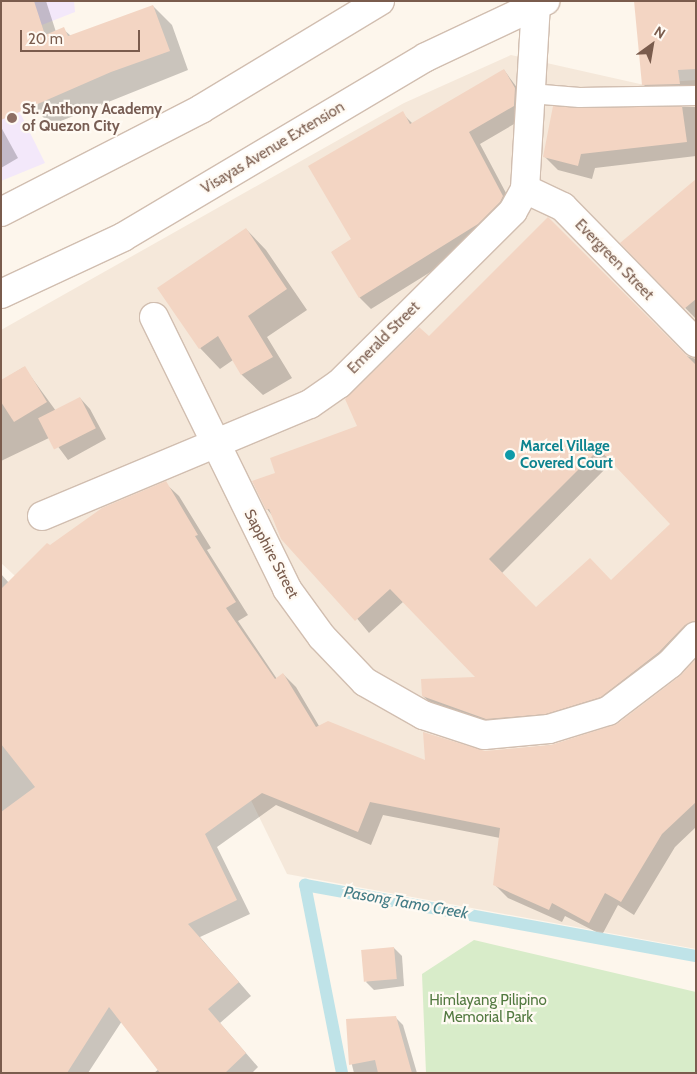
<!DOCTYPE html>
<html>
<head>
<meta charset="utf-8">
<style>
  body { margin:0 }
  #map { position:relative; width:697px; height:1074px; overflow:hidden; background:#fdf6ec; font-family:Cabin,sans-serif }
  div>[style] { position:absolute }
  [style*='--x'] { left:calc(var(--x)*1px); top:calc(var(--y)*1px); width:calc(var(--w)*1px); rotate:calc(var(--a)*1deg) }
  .residential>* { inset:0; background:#f5e8da }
  .education>* { inset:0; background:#f3e8fa }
  .green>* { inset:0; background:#d8ecc9 }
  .shadow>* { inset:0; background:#0003 }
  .stream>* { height:12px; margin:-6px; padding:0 6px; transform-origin:6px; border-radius:6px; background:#bfe3e8 }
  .building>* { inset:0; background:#f3d5c3; transform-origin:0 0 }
  .roads { filter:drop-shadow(1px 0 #d1beb0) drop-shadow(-1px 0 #d1beb0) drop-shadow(0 1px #d1beb0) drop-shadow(0 -1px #d1beb0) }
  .service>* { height:19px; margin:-9.5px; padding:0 9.5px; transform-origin:9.5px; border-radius:9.5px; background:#fff }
  .minor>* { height:28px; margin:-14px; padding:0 14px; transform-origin:14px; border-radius:14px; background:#fff }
  .tertiary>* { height:28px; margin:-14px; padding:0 14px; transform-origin:14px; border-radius:14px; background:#fff }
  .dots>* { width:14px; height:14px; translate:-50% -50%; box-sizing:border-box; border:2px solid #fffaf3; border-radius:50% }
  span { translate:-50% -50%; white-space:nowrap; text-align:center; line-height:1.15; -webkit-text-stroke:4.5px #fffaf3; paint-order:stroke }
  .education-label { font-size:15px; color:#785e54; font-weight:700 }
  .left { translate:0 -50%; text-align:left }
  .street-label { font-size:15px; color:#7a5c4d }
  .culture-label { font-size:15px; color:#0d838f; font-weight:700 }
  .park-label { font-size:15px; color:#537a41 }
  .water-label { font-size:16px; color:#437c86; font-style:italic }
  .frame { position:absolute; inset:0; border:2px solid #7a5c4d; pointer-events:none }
  .north { position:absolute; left:627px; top:20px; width:50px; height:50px; -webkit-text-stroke:4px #fffaf3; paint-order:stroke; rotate:32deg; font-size:14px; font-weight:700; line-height:20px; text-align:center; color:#7a5c4d }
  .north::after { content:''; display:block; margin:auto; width:18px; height:22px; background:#7a5c4d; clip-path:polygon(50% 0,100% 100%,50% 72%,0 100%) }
  .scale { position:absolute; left:20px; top:30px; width:120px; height:22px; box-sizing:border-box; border:2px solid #7a5c4d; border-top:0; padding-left:6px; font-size:15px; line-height:18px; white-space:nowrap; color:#7a5c4d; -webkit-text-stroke:4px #fffaf3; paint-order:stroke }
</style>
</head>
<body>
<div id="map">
  <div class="residential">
    <div style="clip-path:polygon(511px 55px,640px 84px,696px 80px,696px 949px,287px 874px,245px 788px,1px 563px,1px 330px,404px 103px)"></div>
  </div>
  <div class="education">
    <div style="clip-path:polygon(1px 1px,74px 1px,75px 12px,1px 41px)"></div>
    <div style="clip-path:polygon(1px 74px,45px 163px,1px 181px)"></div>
  </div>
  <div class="green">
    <div style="clip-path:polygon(474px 940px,696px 992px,696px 1073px,426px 1073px,422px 974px)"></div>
  </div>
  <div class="shadow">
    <div style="clip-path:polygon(1px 1px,46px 1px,56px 32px,63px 29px,71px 36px,153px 6px,172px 25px,188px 70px,51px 125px,32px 106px,5px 45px)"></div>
    <div style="clip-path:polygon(696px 1px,696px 98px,657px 98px,643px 84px)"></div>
    <div style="clip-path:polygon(504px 70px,527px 101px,526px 117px,480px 144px,514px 208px,490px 235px,371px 309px,360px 298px,332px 252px,353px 239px,402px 113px,413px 124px)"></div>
    <div style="clip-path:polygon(554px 107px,696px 107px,696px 156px,595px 168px,592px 179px,558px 170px,544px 156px)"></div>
    <div style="clip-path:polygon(1px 127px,18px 158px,1px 168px)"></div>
    <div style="clip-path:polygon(696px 180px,696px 319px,622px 243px)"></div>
    <div style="clip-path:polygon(246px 229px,266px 250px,307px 310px,267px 337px,292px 378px,263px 395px,242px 375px,233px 360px,220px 369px,200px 348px)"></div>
    <div style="clip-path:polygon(evenodd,429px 338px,684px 355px,696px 359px,696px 640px,614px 710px,500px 732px,437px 709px,423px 696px,478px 678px,404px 601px,369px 633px,267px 509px,277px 473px,359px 426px,429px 338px,613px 461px,672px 524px,611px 582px,536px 609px,502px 573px,613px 461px)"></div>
    <div style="clip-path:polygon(24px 367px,56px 411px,80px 398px,90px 409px,106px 439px,68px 460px,51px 437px,1px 461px,1px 381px)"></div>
    <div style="clip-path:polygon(165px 483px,179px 496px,211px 548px,207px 550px,248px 615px,238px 621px,277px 679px,283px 674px,296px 687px,319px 726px,426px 762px,485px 752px,554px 745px,618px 725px,680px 677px,696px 661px,696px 827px,675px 847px,634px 915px,618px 905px,602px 935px,565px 916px,562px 922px,508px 898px,495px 885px,500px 838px,383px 815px,371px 845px,276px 805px,217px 847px,250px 914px,200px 937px,251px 996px,220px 1023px,258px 1067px,252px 1073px,154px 1073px,159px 1069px,122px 1021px,88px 1073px,1px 1073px,1px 574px,9px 583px,50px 547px)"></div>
    <div style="clip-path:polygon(394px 948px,402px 956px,404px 986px,374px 990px,366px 982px)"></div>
    <div style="clip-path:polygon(395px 1017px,403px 1025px,417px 1073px,354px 1073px,349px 1053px)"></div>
  </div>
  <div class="stream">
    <div style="--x:342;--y:1073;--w:192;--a:-101.1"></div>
    <div style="--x:305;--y:885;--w:397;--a:10.3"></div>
  </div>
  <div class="building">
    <div style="clip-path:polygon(1px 1px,34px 1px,45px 35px,64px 27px,68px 36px,153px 5px,170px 51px,111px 72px,1px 120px)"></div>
    <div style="clip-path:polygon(634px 1px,696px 1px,696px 69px,678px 70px,680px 84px,642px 85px)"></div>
    <div style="clip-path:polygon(504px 69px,515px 88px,514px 106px,469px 132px,503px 196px,500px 202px,478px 224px,359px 298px,331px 252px,351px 239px,308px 166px,403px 111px,410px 124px)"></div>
    <div style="clip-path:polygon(553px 106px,682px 106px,687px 142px,581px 154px,578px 166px,543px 157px)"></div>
    <div style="clip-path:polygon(696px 179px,696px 299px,684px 309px,620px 243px)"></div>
    <div style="clip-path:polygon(evenodd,548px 217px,696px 365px,696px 621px,685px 625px,659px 652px,601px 697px,546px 714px,486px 719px,422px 696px,421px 679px,475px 677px,390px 589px,355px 621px,281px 539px,269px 509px,266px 510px,252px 481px,275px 473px,270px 458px,357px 426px,345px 399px,419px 327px,429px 336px,548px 217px,599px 449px,670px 524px,611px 580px,590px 558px,536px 607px,489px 559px,599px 449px)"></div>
    <div style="clip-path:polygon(246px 228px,287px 289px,248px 316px,273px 357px,241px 375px,218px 336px,199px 349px,157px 288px)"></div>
    <div style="clip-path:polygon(25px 366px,47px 402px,14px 422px,1px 402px,1px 380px)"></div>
    <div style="left:80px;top:397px;width:35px;height:47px;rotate:63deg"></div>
    <div style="clip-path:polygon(166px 481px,198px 535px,195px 536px,236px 602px,226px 608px,275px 679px,283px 673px,316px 727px,328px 721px,425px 760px,423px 732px,485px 751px,551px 745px,617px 724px,680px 676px,696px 659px,696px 802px,662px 834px,621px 902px,605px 893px,589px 923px,552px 903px,549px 910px,493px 885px,500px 828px,370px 802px,358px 832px,262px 793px,205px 834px,237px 900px,188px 924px,239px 982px,208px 1009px,246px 1053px,225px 1073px,160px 1073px,109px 1007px,67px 1073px,1px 1073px,1px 812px,35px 787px,1px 744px,1px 589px,47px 543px,50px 545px,102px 508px)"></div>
    <div style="left:394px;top:947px;width:32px;height:33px;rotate:85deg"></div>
    <div style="clip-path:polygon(396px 1016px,412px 1073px,378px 1073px,375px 1060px,349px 1065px,346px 1019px)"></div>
  </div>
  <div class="roads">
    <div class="service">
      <div style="--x:530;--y:93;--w:49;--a:4.7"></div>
      <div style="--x:579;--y:97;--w:117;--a:-1"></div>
    </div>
    <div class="minor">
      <div style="--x:525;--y:189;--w:42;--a:25.3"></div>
      <div style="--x:563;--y:207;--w:190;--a:45.6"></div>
      <div style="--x:154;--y:317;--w:303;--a:63.9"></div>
      <div style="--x:287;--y:589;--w:59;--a:53.9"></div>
      <div style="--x:322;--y:637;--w:62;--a:46.3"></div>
      <div style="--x:365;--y:682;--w:67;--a:29.6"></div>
      <div style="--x:423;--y:715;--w:64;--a:18.2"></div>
      <div style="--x:484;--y:735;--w:65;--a:-5.3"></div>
      <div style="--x:549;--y:729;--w:62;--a:-17"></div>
      <div style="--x:608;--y:711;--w:78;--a:-37.2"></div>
      <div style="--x:670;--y:664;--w:38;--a:-47"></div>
      <div style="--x:42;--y:516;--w:290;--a:-22.7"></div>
      <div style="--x:310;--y:404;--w:35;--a:-35"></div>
      <div style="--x:339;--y:384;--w:245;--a:-44.8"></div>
      <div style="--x:513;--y:211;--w:25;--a:-61"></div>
      <div style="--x:525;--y:189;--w:184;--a:-86.6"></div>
    </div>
    <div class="tertiary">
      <div style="--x:1;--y:212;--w:225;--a:-27.2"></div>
      <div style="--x:201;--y:109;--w:209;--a:-31.1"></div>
      <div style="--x:1;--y:294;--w:135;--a:-25"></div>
      <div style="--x:123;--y:237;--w:352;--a:-30.7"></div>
      <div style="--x:426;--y:57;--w:132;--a:-25.2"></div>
    </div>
  </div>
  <div class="dots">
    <div style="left:12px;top:118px;background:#8d6e63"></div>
    <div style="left:510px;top:455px;background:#0f9aa8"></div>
  </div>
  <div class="education-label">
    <span class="left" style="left:22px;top:118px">St. Anthony Academy<br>of Quezon City</span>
  </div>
  <div class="street-label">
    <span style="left:273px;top:148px;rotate:-31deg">Visayas Avenue Extension</span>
    <span style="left:614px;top:260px;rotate:46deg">Evergreen Street</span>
    <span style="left:384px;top:338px;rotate:-45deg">Emerald Street</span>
    <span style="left:271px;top:554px;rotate:62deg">Sapphire Street</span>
  </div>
  <div class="culture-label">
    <span class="left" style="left:520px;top:455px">Marcel Village<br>Covered Court</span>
  </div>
  <div class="park-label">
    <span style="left:488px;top:1009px">Himlayang Pilipino<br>Memorial Park</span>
  </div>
  <div class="water-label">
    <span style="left:406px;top:903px;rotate:10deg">Pasong Tamo Creek</span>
  </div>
  <div class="frame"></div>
  <div class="north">N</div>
  <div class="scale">20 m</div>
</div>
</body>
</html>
